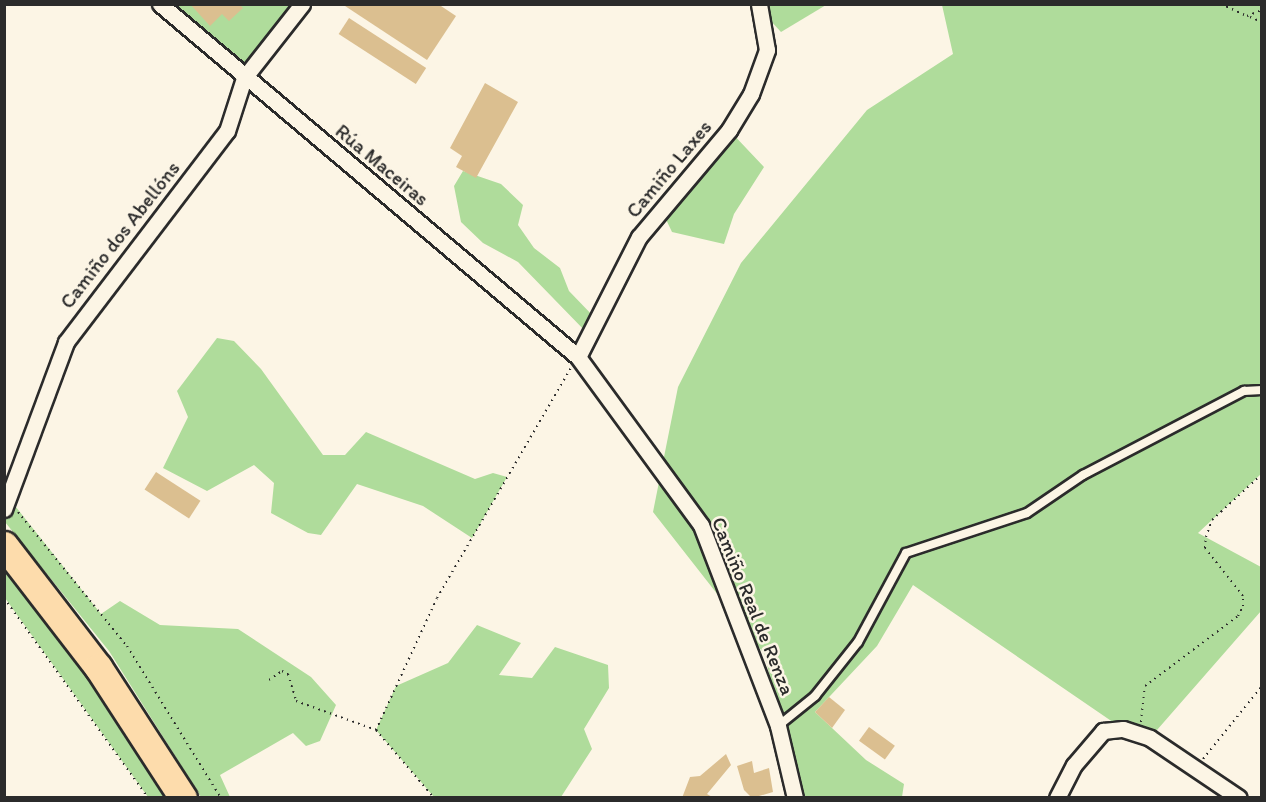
<!DOCTYPE html>
<html>
<head>
<meta charset="utf-8">
<style>
  body { margin:0 }
  #map { position:relative; width:1266px; height:802px; overflow:hidden; background:#fcf5e5; font-family:Itim,sans-serif }
  div>[style] { position:absolute }
  [style*='--x'] { left:calc(var(--x)*1px); top:calc(var(--y)*1px); width:calc(var(--w)*1px); rotate:calc(var(--a)*1deg) }
  .green>* { inset:0; background:#afdc9b }
  .building>* { inset:0; background:#dbbf90; transform-origin:0 0 }
  .path>* { height:2px; margin-top:-1px; transform-origin:0; background:repeating-linear-gradient(90deg,#2b2b2b 0 1.5px,transparent 0 6px) }
  .roads { filter:drop-shadow(2px 0 #2b2b2b) drop-shadow(-2px 0 #2b2b2b) drop-shadow(0 2px #2b2b2b) drop-shadow(0 -2px #2b2b2b) }
  .lane>* { height:8px; margin:-4px; padding:0 4px; transform-origin:4px; border-radius:4px; background:#fcf5e5 }
  .street>* { height:15px; margin:-7.5px; padding:0 7.5px; transform-origin:7.5px; border-radius:7.5px; background:#fcf5e5 }
  .highway>* { height:27px; margin:-13.5px; padding:0 13.5px; transform-origin:13.5px; border-radius:13.5px; background:#fddcac }
  span { translate:-50% -50%; white-space:nowrap; text-align:center; line-height:1.15; -webkit-text-stroke:5px #fcf5e5; paint-order:stroke }
  .street-label { font-size:20px; color:#2b2b2b }
  .frame { position:absolute; inset:0; border:6px solid #2b2b2b; pointer-events:none }
</style>
</head>
<body>
<div id="map">
  <div class="green">
    <div style="clip-path:polygon(160px 5px,302px 5px,244px 78px)"></div>
    <div style="clip-path:polygon(756px 5px,826px 5px,781px 32px)"></div>
    <div style="clip-path:polygon(942px 5px,1261px 5px,1261px 474px,1198px 533px,1261px 567px,1261px 611px,1150px 738px,1123px 729px,913px 585px,877px 646px,815px 712px,866px 760px,904px 784px,902px 797px,796px 797px,765px 655px,653px 512px,678px 387px,741px 263px,867px 110px,953px 54px)"></div>
    <div style="clip-path:polygon(729px 130px,764px 167px,734px 214px,724px 244px,672px 232px,661px 209px)"></div>
    <div style="clip-path:polygon(463px 171px,501px 184px,523px 205px,518px 225px,534px 248px,560px 268px,569px 291px,596px 319px,589px 335px,518px 262px,483px 243px,461px 222px,454px 186px)"></div>
    <div style="clip-path:polygon(217px 338px,234px 341px,261px 369px,323px 455px,345px 455px,366px 432px,475px 479px,493px 473px,507px 477px,472px 538px,423px 506px,357px 484px,321px 535px,308px 533px,271px 513px,274px 483px,254px 465px,207px 491px,163px 468px,188px 417px,177px 391px)"></div>
    <div style="clip-path:polygon(4px 492px,101px 614px,120px 601px,160px 625px,238px 629px,311px 677px,336px 705px,320px 741px,306px 746px,293px 733px,220px 775px,230px 797px,201px 797px,109px 651px,5px 522px)"></div>
    <div style="clip-path:polygon(4px 560px,99px 685px,169px 797px,148px 797px,5px 598px)"></div>
    <div style="clip-path:polygon(477px 625px,521px 643px,499px 675px,532px 678px,555px 647px,608px 665px,609px 688px,584px 729px,592px 749px,561px 797px,434px 797px,376px 730px,396px 686px,448px 663px)"></div>
  </div>
  <div class="building">
    <div style="clip-path:polygon(190px 4px,239px 4px,243px 8px,229px 21px,222px 14px,210px 26px)"></div>
    <div style="clip-path:polygon(342px 4px,438px 4px,456px 16px,427px 60px)"></div>
    <div style="left:349px;top:18px;width:92px;height:19px;rotate:33deg"></div>
    <div style="clip-path:polygon(485px 83px,518px 102px,476px 178px,456px 167px,462px 156px,450px 148px)"></div>
    <div style="left:156px;top:472px;width:53px;height:21px;rotate:33deg"></div>
    <div style="clip-path:polygon(829px 697px,845px 710px,832px 728px,815px 712px)"></div>
    <div style="left:869px;top:727px;width:32px;height:17px;rotate:36deg"></div>
    <div style="clip-path:polygon(726px 754px,731px 765px,707px 794px,714px 798px,682px 798px,690px 777px,700px 776px)"></div>
    <div style="clip-path:polygon(752px 761px,754px 773px,769px 768px,773px 792px,752px 798px,744px 790px,737px 766px)"></div>
  </div>
  <div class="path">
    <div style="--x:1221;--y:4;--w:29;--a:25"></div>
    <div style="--x:1247;--y:16;--w:16;--a:-22"></div>
    <div style="--x:1250;--y:17;--w:13;--a:23"></div>
    <div style="--x:18;--y:512;--w:173;--a:50.9"></div>
    <div style="--x:127;--y:646;--w:179;--a:58.3"></div>
    <div style="--x:4;--y:598;--w:246;--a:54.2"></div>
    <div style="--x:269;--y:680;--w:16;--a:-35"></div>
    <div style="--x:282;--y:671;--w:7;--a:27"></div>
    <div style="--x:288;--y:674;--w:28;--a:73"></div>
    <div style="--x:296;--y:701;--w:85;--a:19.9"></div>
    <div style="--x:376;--y:730;--w:89;--a:49.5"></div>
    <div style="--x:1141;--y:722;--w:36;--a:-84"></div>
    <div style="--x:1145;--y:686;--w:116;--a:-37"></div>
    <div style="--x:1238;--y:616;--w:11;--a:-63"></div>
    <div style="--x:1243;--y:606;--w:10;--a:-90"></div>
    <div style="--x:1243;--y:596;--w:61;--a:-128.4"></div>
    <div style="--x:1205;--y:548;--w:11;--a:-85"></div>
    <div style="--x:1206;--y:537;--w:18;--a:-71"></div>
    <div style="--x:1212;--y:520;--w:68;--a:-42.6"></div>
    <div style="--x:376;--y:730;--w:145;--a:-65.2"></div>
    <div style="--x:437;--y:598;--w:266;--a:-59.8"></div>
    <div style="--x:1203;--y:759;--w:94;--a:-51.1"></div>
  </div>
  <div class="roads">
    <div class="lane">
      <div style="--x:778;--y:726;--w:48;--a:-39"></div>
      <div style="--x:815;--y:696;--w:69;--a:-51.5"></div>
      <div style="--x:858;--y:642;--w:101;--a:-61.7"></div>
      <div style="--x:906;--y:553;--w:127;--a:-18.3"></div>
      <div style="--x:1027;--y:513;--w:68;--a:-34.2"></div>
      <div style="--x:1083;--y:475;--w:182;--a:-27.6"></div>
      <div style="--x:1244;--y:391;--w:18;--a:-3"></div>
    </div>
    <div class="street">
      <div style="--x:160;--y:4;--w:547;--a:40.18"></div>
      <div style="--x:578;--y:357;--w:208;--a:53.8"></div>
      <div style="--x:701;--y:525;--w:215;--a:69"></div>
      <div style="--x:778;--y:726;--w:74;--a:76.7"></div>
      <div style="--x:578;--y:357;--w:135;--a:-63.1"></div>
      <div style="--x:639;--y:237;--w:140;--a:-49.9"></div>
      <div style="--x:729;--y:130;--w:42;--a:-58.6"></div>
      <div style="--x:751;--y:94;--w:47;--a:-70"></div>
      <div style="--x:767;--y:50;--w:47;--a:-99.9"></div>
      <div style="--x:4;--y:509;--w:178;--a:-69.6"></div>
      <div style="--x:66;--y:342;--w:265;--a:-52.7"></div>
      <div style="--x:227;--y:131;--w:56;--a:-72.2"></div>
      <div style="--x:244;--y:78;--w:94;--a:-51.9"></div>
      <div style="--x:1057;--y:798;--w:37;--a:-63"></div>
      <div style="--x:1074;--y:765;--w:45;--a:-49.5"></div>
      <div style="--x:1103;--y:731;--w:20;--a:-6"></div>
      <div style="--x:1123;--y:729;--w:28;--a:18"></div>
      <div style="--x:1150;--y:738;--w:107;--a:34"></div>
    </div>
    <div class="highway">
      <div style="--x:4;--y:545;--w:154;--a:52.4"></div>
      <div style="--x:98;--y:667;--w:156;--a:57"></div>
    </div>
  </div>
  <div class="street-label">
    <span style="left:382px;top:165px;rotate:40deg">Rúa Maceiras</span>
    <span style="left:669px;top:169px;rotate:-50deg">Camiño Laxes</span>
    <span style="left:120px;top:235px;rotate:-52deg">Camiño dos Abellóns</span>
    <span style="left:753px;top:606px;rotate:68deg">Camiño Real de Renza</span>
  </div>
  <div class="frame"></div>
</div>
</body>
</html>
